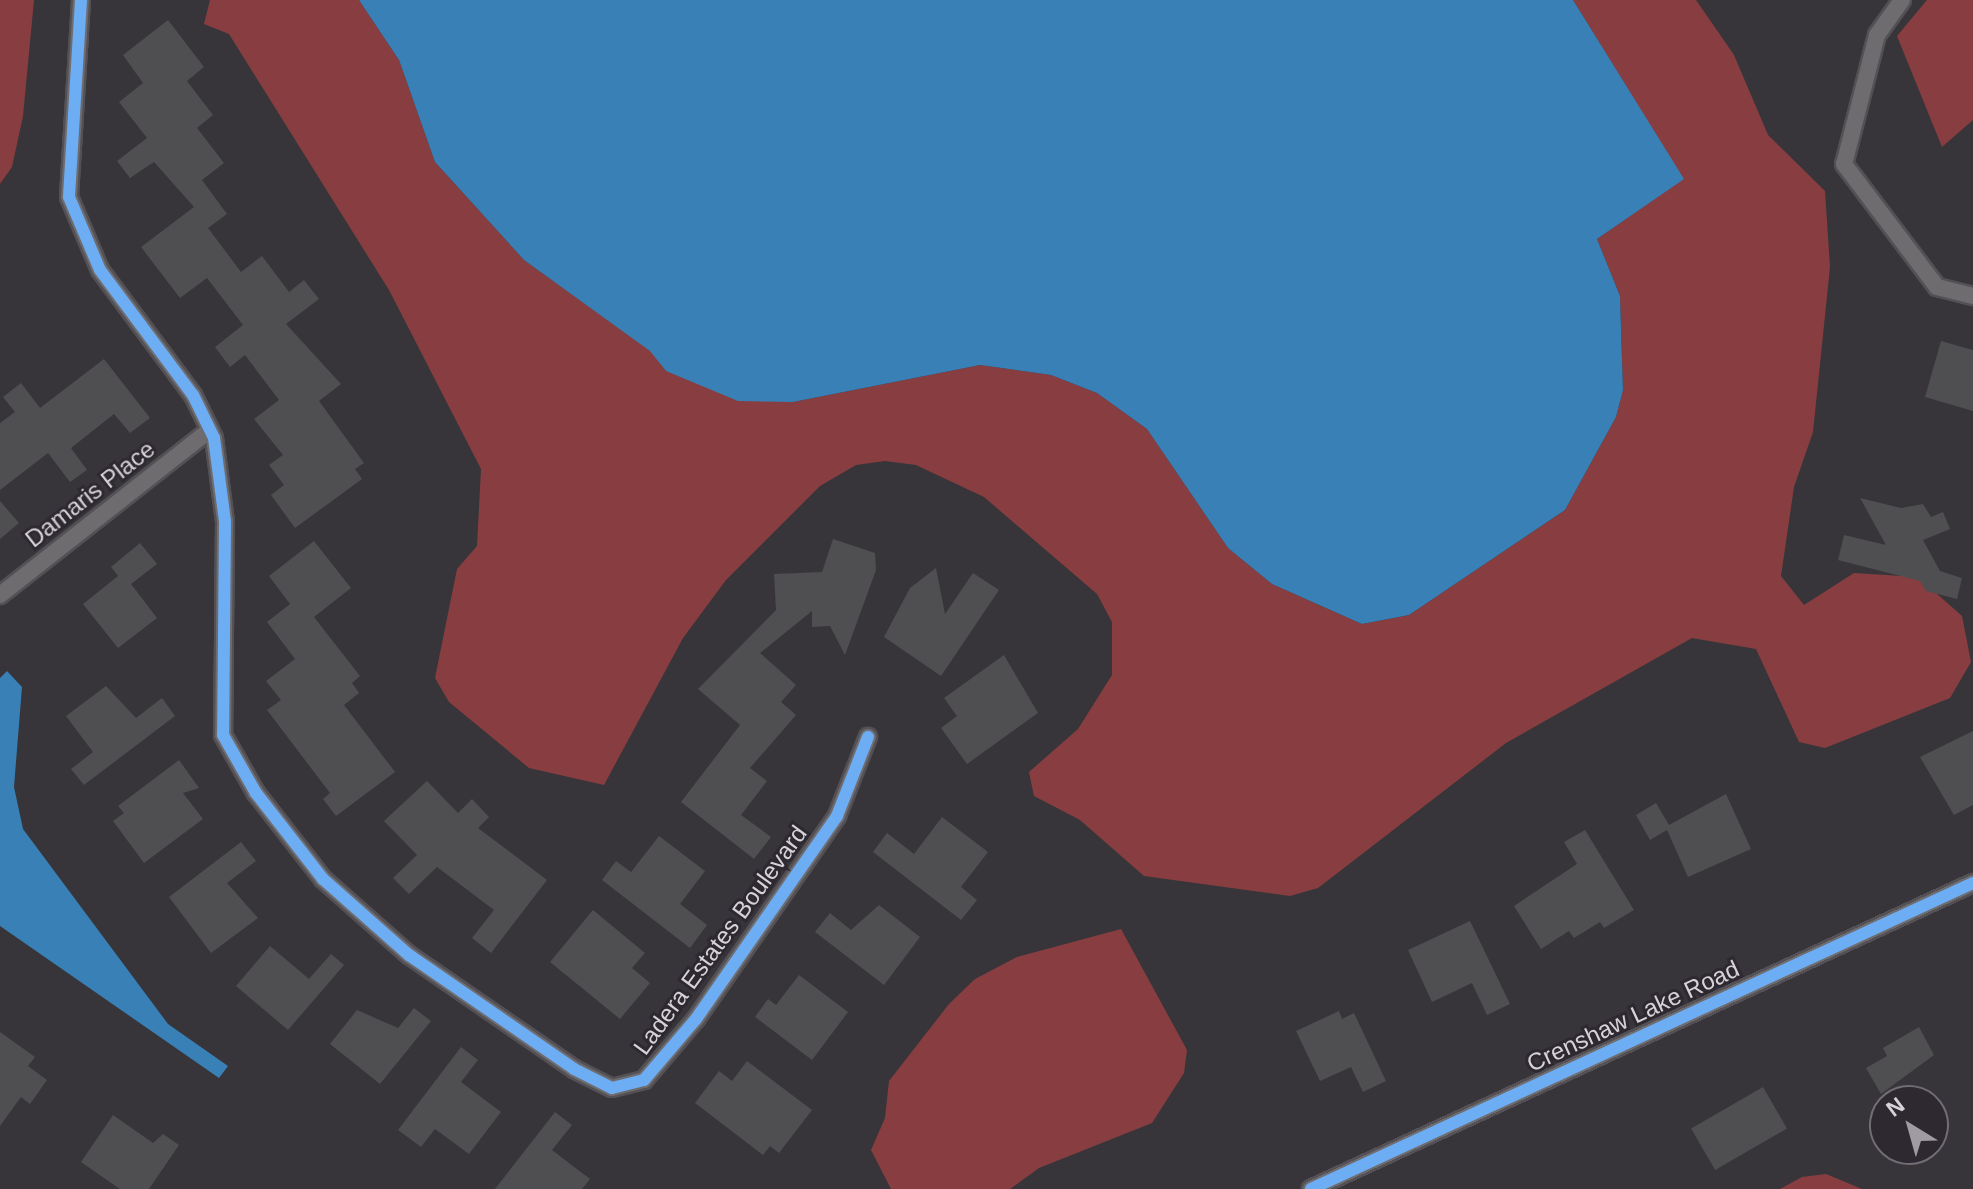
<!DOCTYPE html>
<html>
<head>
<meta charset="utf-8">
<style>
  body { margin:0 }
  #map { position:relative; width:1973px; height:1189px; overflow:hidden; background:#373539; font-family:Helvetica,sans-serif }
  div>[style] { position:absolute }
  [style*='--x'] { left:calc(var(--x)*1px); top:calc(var(--y)*1px); width:calc(var(--w)*1px); rotate:calc(var(--a)*1deg) }
  .green>* { inset:0; background:#883e40 }
  .water>* { inset:0; background:#3880b6 }
  .building>* { inset:0; background:#4f4e51; transform-origin:0 0 }
  .roads { filter:drop-shadow(2px 0 #535155) drop-shadow(-2px 0 #535155) drop-shadow(0 2px #535155) drop-shadow(0 -2px #535155) }
  .minor>* { height:16px; margin:-8px; padding:0 8px; transform-origin:8px; border-radius:8px; background:#6e6c6f }
  .cycleway>* { height:12px; margin:-6px; padding:0 6px; transform-origin:6px; border-radius:6px; background:#6dadf4 }
  span { translate:-50% -50%; white-space:nowrap; text-align:center; line-height:1.15; -webkit-text-stroke:6px #2e2931; paint-order:stroke }
  .street-label { font-size:24px; color:#d6d3d8 }
  .north { position:absolute; left:1869px; top:1085px; width:80px; height:80px; box-sizing:border-box; background:#2e2931; border:2px solid #716d74; border-radius:50%; rotate:323deg; font-size:22px; font-weight:700; line-height:32px; text-align:center; color:#d6d3d8 }
  .north::after { content:''; display:block; margin:auto; width:28px; height:36px; background:#9e9ca0; clip-path:polygon(50% 0,100% 100%,50% 72%,0 100%) }
</style>
</head>
<body>
<div id="map">
  <div class="green">
    <div style="clip-path:polygon(0 0,34px 0,23px 116px,12px 167px,0 184px)"></div>
    <div style="clip-path:polygon(210px 0,359px 0,399px 60px,435px 162px,524px 260px,651px 351px,666px 371px,793px 402px,980px 365px,1051px 375px,1097px 393px,1147px 429px,1228px 548px,1272px 584px,1362px 624px,1409px 615px,1565px 510px,1616px 417px,1623px 390px,1620px 296px,1597px 239px,1683px 179px,1573px 0,1696px 0,1734px 55px,1768px 135px,1825px 191px,1830px 267px,1813px 432px,1794px 487px,1781px 576px,1804px 605px,1854px 573px,1918px 577px,1962px 616px,1971px 662px,1950px 698px,1825px 748px,1799px 742px,1756px 649px,1692px 638px,1506px 743px,1318px 888px,1290px 896px,1144px 876px,1080px 820px,1034px 796px,1029px 772px,1078px 729px,1112px 675px,1112px 622px,1097px 594px,984px 497px,916px 465px,885px 461px,856px 465px,820px 486px,726px 580px,683px 638px,604px 785px,529px 768px,449px 702px,435px 678px,457px 569px,477px 546px,481px 469px,389px 290px,229px 34px,204px 24px)"></div>
    <div style="clip-path:polygon(1927px 0,1973px 0,1973px 120px,1942px 147px,1897px 36px)"></div>
    <div style="clip-path:polygon(1121px 929px,1187px 1050px,1184px 1073px,1152px 1123px,1039px 1168px,1010px 1189px,891px 1189px,871px 1150px,885px 1118px,889px 1081px,949px 1004px,975px 979px,1017px 957px)"></div>
    <div style="clip-path:polygon(1826px 1174px,1862px 1189px,1780px 1189px,1802px 1177px)"></div>
  </div>
  <div class="water">
    <div style="clip-path:polygon(359px 0,1573px 0,1684px 179px,1597px 239px,1620px 296px,1623px 390px,1616px 417px,1565px 510px,1409px 615px,1362px 624px,1272px 584px,1228px 548px,1147px 429px,1097px 393px,1051px 375px,980px 365px,793px 402px,738px 401px,666px 371px,650px 351px,524px 260px,435px 162px,399px 60px)"></div>
    <div style="clip-path:polygon(7px 671px,22px 687px,14px 787px,23px 829px,168px 1024px,228px 1066px,219px 1078px,0 926px,0 678px)"></div>
  </div>
  <div class="building">
    <div style="clip-path:polygon(168px 20px,204px 67px,187px 81px,213px 115px,197px 128px,224px 163px,202px 180px,227px 214px,208px 228px,241px 272px,262px 256px,289px 292px,304px 280px,319px 299px,286px 324px,341px 384px,319px 401px,364px 463px,355px 469px,362px 479px,295px 528px,271px 495px,284px 485px,269px 465px,283px 455px,254px 419px,279px 400px,245px 355px,230px 367px,215px 347px,243px 325px,207px 278px,180px 298px,141px 247px,194px 207px,154px 162px,130px 178px,117px 161px,147px 138px,119px 102px,143px 83px,123px 55px)"></div>
    <div style="clip-path:polygon(1941px 341px,1973px 350px,1973px 411px,1925px 397px)"></div>
    <div style="clip-path:polygon(104px 359px,150px 418px,130px 433px,114px 414px,71px 448px,87px 470px,70px 482px,48px 453px,0 490px,0 423px,15px 412px,3px 397px,21px 383px,40px 408px)"></div>
    <div style="clip-path:polygon(1860px 498px,1901px 508px,1923px 504px,1931px 517px,1943px 512px,1950px 529px,1923px 540px,1940px 571px,1962px 578px,1957px 599px,1926px 591px,1920px 581px,1838px 560px,1844px 535px,1886px 545px)"></div>
    <div style="clip-path:polygon(0 501px,19px 523px,0 539px)"></div>
    <div style="clip-path:polygon(833px 539px,875px 553px,876px 570px,845px 655px,830px 626px,812px 627px,812px 611px,760px 653px,796px 685px,781px 702px,796px 715px,750px 768px,767px 781px,741px 815px,771px 837px,754px 859px,681px 802px,740px 725px,698px 689px,776px 610px,774px 574px,822px 572px)"></div>
    <div style="clip-path:polygon(314px 541px,351px 588px,314px 617px,360px 676px,352px 683px,359px 693px,344px 705px,395px 772px,336px 816px,323px 799px,330px 793px,267px 710px,281px 700px,266px 681px,295px 659px,267px 622px,290px 604px,269px 576px)"></div>
    <div style="clip-path:polygon(140px 543px,157px 564px,131px 584px,157px 618px,118px 648px,83px 604px,118px 576px,111px 567px)"></div>
    <div style="clip-path:polygon(936px 568px,945px 614px,973px 573px,999px 590px,941px 676px,884px 637px,910px 588px)"></div>
    <div style="clip-path:polygon(1004px 655px,1038px 713px,967px 764px,941px 728px,957px 716px,944px 698px)"></div>
    <div style="clip-path:polygon(106px 686px,136px 718px,162px 698px,175px 716px,84px 785px,71px 769px,93px 752px,66px 716px)"></div>
    <div style="clip-path:polygon(1973px 731px,1973px 805px,1954px 815px,1920px 757px)"></div>
    <div style="clip-path:polygon(179px 760px,199px 788px,183px 793px,203px 819px,144px 863px,113px 821px,124px 813px,118px 806px)"></div>
    <div style="clip-path:polygon(427px 781px,458px 813px,472px 799px,489px 817px,478px 828px,547px 880px,491px 953px,472px 938px,494px 910px,437px 867px,409px 894px,393px 878px,417px 855px,384px 821px)"></div>
    <div style="clip-path:polygon(1726px 794px,1751px 849px,1688px 877px,1667px 830px,1650px 840px,1636px 815px,1656px 803px,1669px 825px)"></div>
    <div style="clip-path:polygon(942px 817px,988px 852px,961px 887px,977px 900px,961px 920px,873px 852px,887px 833px,914px 854px)"></div>
    <div style="clip-path:polygon(1585px 830px,1634px 910px,1604px 928px,1600px 922px,1574px 938px,1569px 931px,1541px 949px,1514px 906px,1577px 864px,1564px 842px)"></div>
    <div style="clip-path:polygon(659px 836px,705px 871px,680px 904px,707px 925px,690px 948px,602px 880px,616px 861px,631px 872px)"></div>
    <div style="clip-path:polygon(241px 842px,256px 861px,227px 883px,258px 918px,211px 953px,169px 897px)"></div>
    <div style="clip-path:polygon(879px 905px,920px 937px,884px 985px,815px 932px,830px 913px,851px 930px)"></div>
    <div style="clip-path:polygon(593px 910px,645px 953px,632px 968px,650px 983px,620px 1019px,550px 962px)"></div>
    <div style="clip-path:polygon(1470px 921px,1510px 1004px,1487px 1015px,1472px 983px,1432px 1002px,1408px 950px)"></div>
    <div style="clip-path:polygon(270px 946px,309px 979px,331px 954px,344px 965px,288px 1030px,236px 986px)"></div>
    <div style="clip-path:polygon(799px 975px,848px 1012px,812px 1060px,755px 1017px,768px 999px,776px 1005px)"></div>
    <div style="clip-path:polygon(414px 1008px,431px 1021px,380px 1084px,330px 1044px,357px 1010px,398px 1028px)"></div>
    <div style="clip-path:polygon(1339px 1011px,1342px 1019px,1354px 1013px,1386px 1081px,1363px 1092px,1351px 1067px,1320px 1081px,1296px 1031px)"></div>
    <div style="clip-path:polygon(1919px 1027px,1934px 1055px,1881px 1094px,1866px 1068px,1887px 1056px,1883px 1048px)"></div>
    <div style="clip-path:polygon(0 1032px,35px 1057px,28px 1066px,47px 1080px,30px 1104px,21px 1097px,0 1126px)"></div>
    <div style="clip-path:polygon(461px 1047px,478px 1060px,461px 1082px,501px 1112px,469px 1154px,435px 1129px,421px 1147px,398px 1130px)"></div>
    <div style="clip-path:polygon(747px 1061px,812px 1110px,779px 1153px,770px 1146px,763px 1155px,695px 1103px,719px 1071px,732px 1081px)"></div>
    <div style="left:1763px;top:1087px;width:48px;height:83px;rotate:60deg"></div>
    <div style="clip-path:polygon(555px 1112px,572px 1125px,552px 1150px,590px 1179px,582px 1189px,495px 1189px)"></div>
    <div style="clip-path:polygon(113px 1115px,153px 1143px,163px 1134px,179px 1145px,149px 1189px,120px 1189px,81px 1162px)"></div>
  </div>
  <div class="roads">
    <div class="minor">
      <div style="--x:81;--y:0;--w:197;--a:93.5"></div>
      <div style="--x:69;--y:197;--w:79;--a:67"></div>
      <div style="--x:100;--y:270;--w:156;--a:53.4"></div>
      <div style="--x:193;--y:395;--w:48;--a:64"></div>
      <div style="--x:214;--y:438;--w:84;--a:82.5"></div>
      <div style="--x:225;--y:521;--w:214;--a:90.5"></div>
      <div style="--x:223;--y:735;--w:67;--a:60.4"></div>
      <div style="--x:256;--y:793;--w:109;--a:52.1"></div>
      <div style="--x:323;--y:879;--w:115;--a:41.5"></div>
      <div style="--x:409;--y:955;--w:201;--a:34.6"></div>
      <div style="--x:574;--y:1069;--w:42;--a:26.6"></div>
      <div style="--x:612;--y:1088;--w:33;--a:-14"></div>
      <div style="--x:644;--y:1080;--w:80;--a:-49.6"></div>
      <div style="--x:696;--y:1019;--w:247;--a:-55.2"></div>
      <div style="--x:837;--y:816;--w:85;--a:-68.6"></div>
      <div style="--x:1902;--y:0;--w:43;--a:125.5"></div>
      <div style="--x:1877;--y:35;--w:133;--a:104.3"></div>
      <div style="--x:1844;--y:164;--w:154;--a:52.9"></div>
      <div style="--x:1937;--y:287;--w:37;--a:14"></div>
      <div style="--x:0;--y:595;--w:267;--a:-38.2"></div>
      <div style="--x:1311;--y:1189;--w:729;--a:-24.81"></div>
    </div>
  </div>
  <div class="cycleway">
    <div style="--x:81;--y:0;--w:197;--a:93.5"></div>
    <div style="--x:69;--y:197;--w:79;--a:67"></div>
    <div style="--x:100;--y:270;--w:156;--a:53.4"></div>
    <div style="--x:193;--y:395;--w:48;--a:64"></div>
    <div style="--x:214;--y:438;--w:84;--a:82.5"></div>
    <div style="--x:225;--y:521;--w:214;--a:90.5"></div>
    <div style="--x:223;--y:735;--w:67;--a:60.4"></div>
    <div style="--x:256;--y:793;--w:109;--a:52.1"></div>
    <div style="--x:323;--y:879;--w:115;--a:41.5"></div>
    <div style="--x:409;--y:955;--w:201;--a:34.6"></div>
    <div style="--x:574;--y:1069;--w:42;--a:26.6"></div>
    <div style="--x:612;--y:1088;--w:33;--a:-14"></div>
    <div style="--x:644;--y:1080;--w:80;--a:-49.6"></div>
    <div style="--x:696;--y:1019;--w:247;--a:-55.2"></div>
    <div style="--x:837;--y:816;--w:85;--a:-68.6"></div>
    <div style="--x:1311;--y:1189;--w:729;--a:-24.81"></div>
  </div>
  <div class="street-label">
    <span style="left:90px;top:494px;rotate:-38deg">Damaris Place</span>
    <span style="left:720px;top:940px;rotate:-54deg">Ladera Estates Boulevard</span>
    <span style="left:1633px;top:1016px;rotate:-25deg">Crenshaw Lake Road</span>
  </div>
  <div class="north">N</div>
</div>
</body>
</html>
